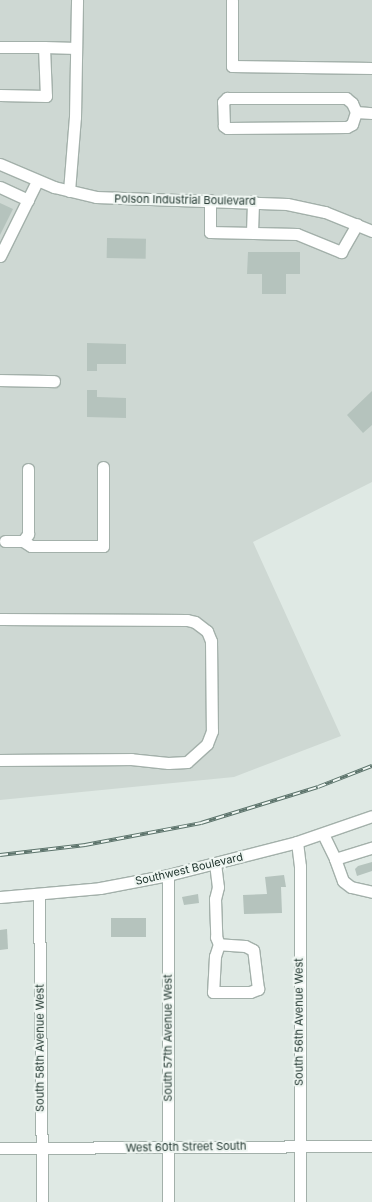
<!DOCTYPE html>
<html>
<head>
<meta charset="utf-8">
<style>
  body { margin:0 }
  #map { position:relative; width:372px; height:1202px; overflow:hidden; background:#dfe9e4; font-family:Inter,sans-serif }
  div>[style] { position:absolute }
  [style*='--x'] { left:calc(var(--x)*1px); top:calc(var(--y)*1px); width:calc(var(--w)*1px); rotate:calc(var(--a)*1deg) }
  .built>* { inset:0; background:#ced8d3 }
  .building>* { inset:0; background:#b5c3bd; transform-origin:0 0 }
  .roads { filter:drop-shadow(1px 0 #a3b0aa) drop-shadow(-1px 0 #a3b0aa) drop-shadow(0 1px #a3b0aa) drop-shadow(0 -1px #a3b0aa) }
  .minor>* { height:11px; margin:-5.5px; padding:0 5.5px; transform-origin:5.5px; border-radius:5.5px; background:#fff }
  .rail>* { height:4px; margin-top:-2px; transform-origin:0; background:repeating-linear-gradient(90deg,#eff6f2 0 8px,#5c736b 0 16px); box-sizing:border-box; border-block:1px solid #5c736b }
  span { translate:-50% -50%; white-space:nowrap; text-align:center; line-height:1.15; -webkit-text-stroke:4px #eff6f2; paint-order:stroke }
  .street-label { font-size:11px; color:#223730 }
</style>
</head>
<body>
<div id="map">
  <div class="built">
    <div style="clip-path:polygon(0 0,372px 0,372px 482px,253px 542px,341px 736px,234px 777px,0 800px)"></div>
  </div>
  <div class="building">
    <div style="clip-path:polygon(0 203px,13px 209px,0 235px)"></div>
    <div style="left:107px;top:238px;width:39px;height:20px;rotate:1deg"></div>
    <div style="clip-path:polygon(248px 252px,300px 252px,300px 274px,286px 274px,286px 294px,262px 294px,262px 274px,247px 274px)"></div>
    <div style="clip-path:polygon(87px 343px,126px 344px,126px 364px,97px 364px,97px 371px,87px 371px)"></div>
    <div style="clip-path:polygon(87px 390px,97px 390px,97px 397px,126px 398px,126px 418px,87px 417px)"></div>
    <div style="clip-path:polygon(372px 391px,372px 425px,363px 433px,347px 415px)"></div>
    <div style="clip-path:polygon(372px 862px,372px 871px,357px 876px,355px 869px,358px 866px)"></div>
    <div style="clip-path:polygon(284px 875px,286px 887px,281px 887px,282px 913px,244px 914px,243px 895px,267px 894px,265px 877px)"></div>
    <div style="clip-path:polygon(198px 894px,199px 903px,184px 905px,182px 897px)"></div>
    <div style="left:111px;top:918px;width:35px;height:19px"></div>
    <div style="clip-path:polygon(7px 929px,8px 949px,0 950px,0 930px)"></div>
  </div>
  <div class="roads">
    <div class="minor">
      <div style="--x:232;--y:0;--w:66;--a:90"></div>
      <div style="--x:232;--y:66;--w:140;--a:0.8"></div>
      <div style="--x:0;--y:47;--w:44;--a:0"></div>
      <div style="--x:44;--y:47;--w:49;--a:87.7"></div>
      <div style="--x:46;--y:96;--w:46;--a:-178.8"></div>
      <div style="--x:44;--y:47;--w:32;--a:2"></div>
      <div style="--x:227;--y:98;--w:119;--a:0"></div>
      <div style="--x:346;--y:98;--w:8;--a:40"></div>
      <div style="--x:352;--y:103;--w:10;--a:66"></div>
      <div style="--x:356;--y:112;--w:13;--a:108"></div>
      <div style="--x:352;--y:124;--w:6;--a:149"></div>
      <div style="--x:347;--y:127;--w:120;--a:179.5"></div>
      <div style="--x:227;--y:128;--w:4;--a:-146"></div>
      <div style="--x:224;--y:126;--w:24;--a:-92"></div>
      <div style="--x:223;--y:102;--w:6;--a:-45"></div>
      <div style="--x:356;--y:112;--w:16;--a:4"></div>
      <div style="--x:0;--y:164;--w:59;--a:23.1"></div>
      <div style="--x:54;--y:187;--w:43;--a:13.4"></div>
      <div style="--x:96;--y:197;--w:191;--a:2.1"></div>
      <div style="--x:287;--y:204;--w:39;--a:12"></div>
      <div style="--x:325;--y:212;--w:51;--a:22"></div>
      <div style="--x:0;--y:187;--w:31;--a:25"></div>
      <div style="--x:69;--y:191;--w:74;--a:-85.4"></div>
      <div style="--x:75;--y:117;--w:117;--a:-89"></div>
      <div style="--x:210;--y:200;--w:32;--a:90"></div>
      <div style="--x:210;--y:232;--w:87;--a:1.3"></div>
      <div style="--x:297;--y:234;--w:48;--a:22.2"></div>
      <div style="--x:341;--y:252;--w:32;--a:-60"></div>
      <div style="--x:252;--y:232;--w:31;--a:-88"></div>
      <div style="--x:0;--y:256;--w:84;--a:-63.7"></div>
      <div style="--x:0;--y:380;--w:54;--a:1.1"></div>
      <div style="--x:5;--y:541;--w:18;--a:0"></div>
      <div style="--x:23;--y:541;--w:9;--a:-54"></div>
      <div style="--x:28;--y:534;--w:65;--a:-90"></div>
      <div style="--x:23;--y:541;--w:9;--a:32"></div>
      <div style="--x:31;--y:546;--w:72;--a:0"></div>
      <div style="--x:103;--y:546;--w:79;--a:-90"></div>
      <div style="--x:0;--y:619;--w:187;--a:0.3"></div>
      <div style="--x:187;--y:620;--w:8;--a:14"></div>
      <div style="--x:195;--y:622;--w:15;--a:37"></div>
      <div style="--x:207;--y:631;--w:11;--a:68"></div>
      <div style="--x:211;--y:641;--w:90;--a:89.4"></div>
      <div style="--x:212;--y:731;--w:14;--a:111"></div>
      <div style="--x:207;--y:744;--w:27;--a:138"></div>
      <div style="--x:187;--y:762;--w:19;--a:177"></div>
      <div style="--x:168;--y:763;--w:37;--a:-174"></div>
      <div style="--x:131;--y:759;--w:131;--a:179.6"></div>
      <div style="--x:323;--y:834;--w:28;--a:64"></div>
      <div style="--x:335;--y:859;--w:23;--a:70"></div>
      <div style="--x:343;--y:881;--w:10;--a:37"></div>
      <div style="--x:351;--y:887;--w:22;--a:13"></div>
      <div style="--x:297;--y:842;--w:24;--a:83"></div>
      <div style="--x:300;--y:866;--w:336;--a:90"></div>
      <div style="--x:335;--y:859;--w:39;--a:-17"></div>
      <div style="--x:215;--y:863;--w:24;--a:83"></div>
      <div style="--x:218;--y:887;--w:12;--a:104"></div>
      <div style="--x:215;--y:899;--w:38;--a:88"></div>
      <div style="--x:216;--y:937;--w:8;--a:67"></div>
      <div style="--x:219;--y:944;--w:13;--a:108"></div>
      <div style="--x:215;--y:956;--w:36;--a:93"></div>
      <div style="--x:213;--y:992;--w:37;--a:0"></div>
      <div style="--x:250;--y:992;--w:9;--a:-21"></div>
      <div style="--x:258;--y:989;--w:39;--a:-97"></div>
      <div style="--x:253;--y:950;--w:9;--a:-153"></div>
      <div style="--x:245;--y:946;--w:26;--a:-176"></div>
      <div style="--x:39;--y:894;--w:308;--a:89.4"></div>
      <div style="--x:0;--y:897;--w:100;--a:-5.1"></div>
      <div style="--x:100;--y:888;--w:69;--a:-10.8"></div>
      <div style="--x:168;--y:875;--w:133;--a:-14.3"></div>
      <div style="--x:297;--y:842;--w:79;--a:-19.1"></div>
      <div style="--x:0;--y:1148;--w:372;--a:-0.3"></div>
      <div style="--x:168;--y:1202;--w:327;--a:-90"></div>
    </div>
  </div>
  <div class="rail">
    <div style="--x:0;--y:855;--w:86;--a:-6.7"></div>
    <div style="--x:85;--y:845;--w:118;--a:-10.7"></div>
    <div style="--x:201;--y:823;--w:122;--a:-17.1"></div>
    <div style="--x:318;--y:787;--w:58;--a:-21.3"></div>
  </div>
  <div class="street-label">
    <span style="left:185px;top:200px;rotate:1deg">Polson Industrial Boulevard</span>
    <span style="left:189px;top:869px;rotate:-13deg">Southwest Boulevard</span>
    <span style="left:299px;top:1022px;rotate:-90deg">South 56th Avenue West</span>
    <span style="left:168px;top:1038px;rotate:-90deg">South 57th Avenue West</span>
    <span style="left:40px;top:1048px;rotate:-90deg">South 58th Avenue West</span>
    <span style="left:186px;top:1147px;rotate:-1deg">West 60th Street South</span>
  </div>
</div>
</body>
</html>
